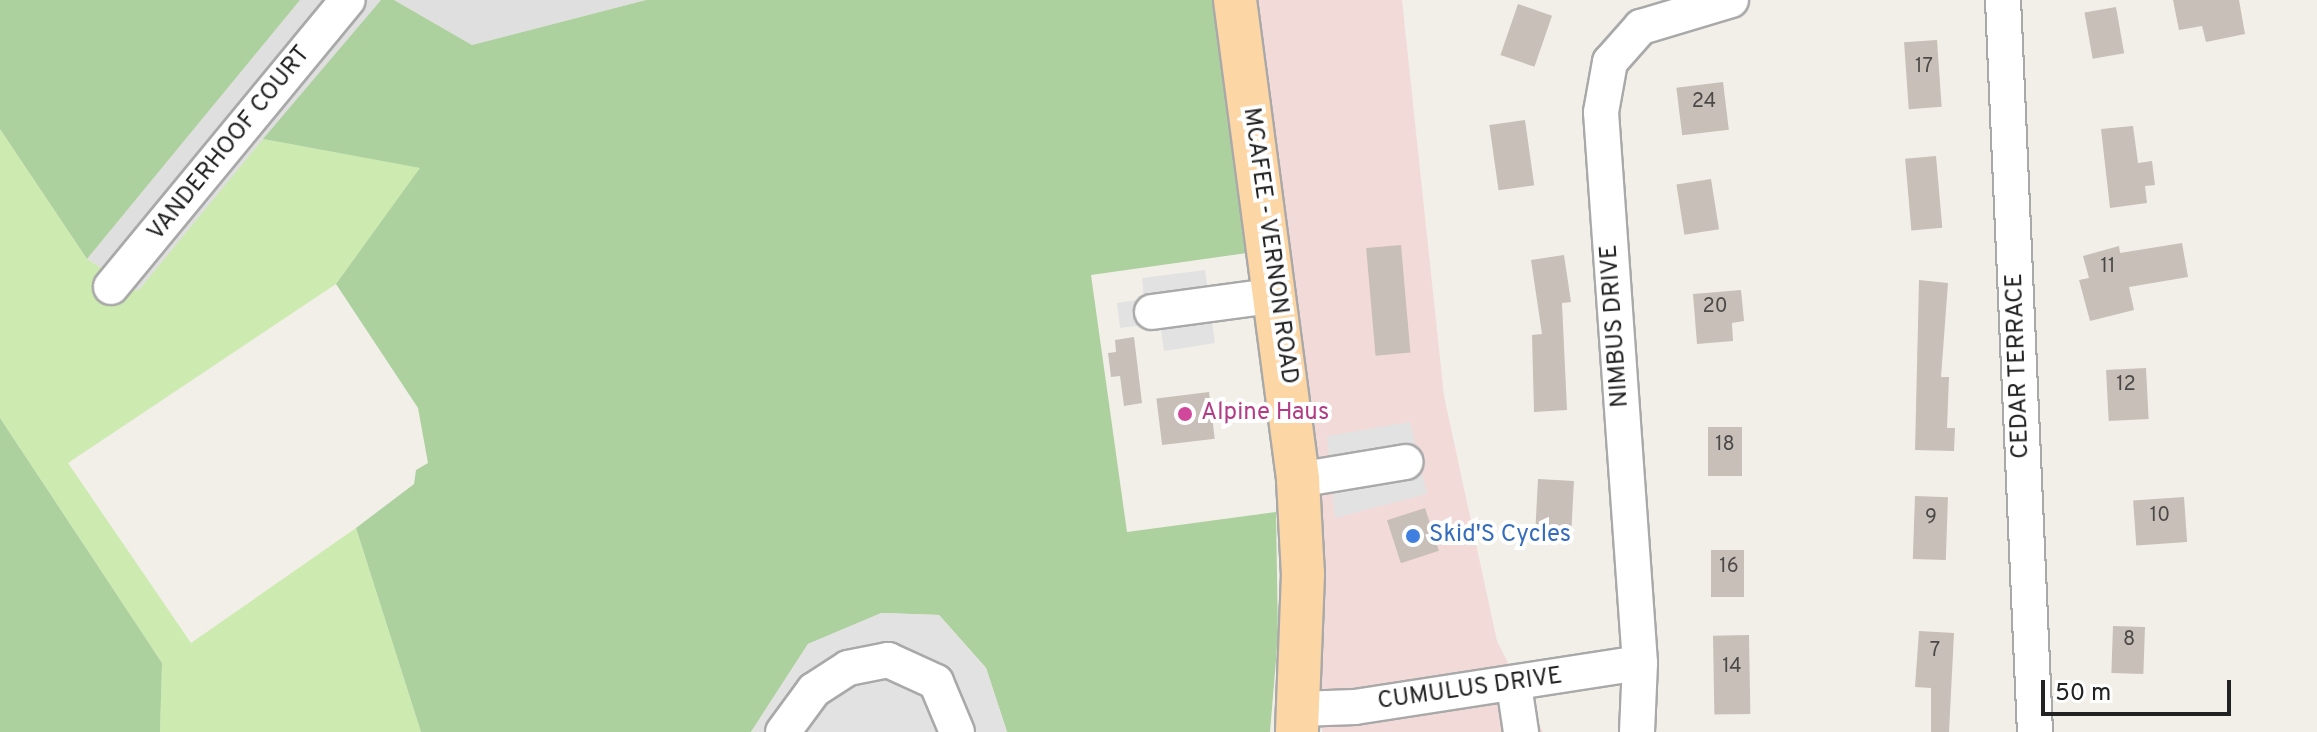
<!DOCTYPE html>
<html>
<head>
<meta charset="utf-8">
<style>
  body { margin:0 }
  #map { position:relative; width:2317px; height:732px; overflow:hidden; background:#f2efe9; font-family:Overpass,sans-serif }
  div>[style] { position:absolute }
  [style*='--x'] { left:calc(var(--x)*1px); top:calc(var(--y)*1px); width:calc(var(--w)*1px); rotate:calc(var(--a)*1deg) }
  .residential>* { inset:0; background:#e0dfdf }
  .commercial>* { inset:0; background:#f2dad9 }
  .grass>* { inset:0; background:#cdebb0 }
  .forest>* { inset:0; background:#add19e }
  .parking>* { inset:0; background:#e2e2e2 }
  .building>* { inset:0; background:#c7bfb8; transform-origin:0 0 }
  .roads { filter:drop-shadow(2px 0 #a9a9a9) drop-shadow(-2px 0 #a9a9a9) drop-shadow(0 2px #a9a9a9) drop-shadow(0 -2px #a9a9a9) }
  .minor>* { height:34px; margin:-17px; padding:0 17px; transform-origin:17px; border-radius:17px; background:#fff }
  .major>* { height:42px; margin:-21px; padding:0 21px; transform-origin:21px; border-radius:21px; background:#fcd6a4 }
  .dots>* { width:22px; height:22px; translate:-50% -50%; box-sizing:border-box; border:4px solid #fff; border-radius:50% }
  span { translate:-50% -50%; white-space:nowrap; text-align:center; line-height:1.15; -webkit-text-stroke:8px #fff; paint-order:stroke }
  .number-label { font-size:20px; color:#4b4948 }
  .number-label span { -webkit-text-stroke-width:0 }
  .street-label { font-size:24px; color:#222 }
  .hotel-label { font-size:24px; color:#b23c85 }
  .left { translate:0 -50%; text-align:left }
  .shop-label { font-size:24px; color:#366cbe }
  .scale { position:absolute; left:2041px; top:680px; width:190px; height:36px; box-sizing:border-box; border:4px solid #222; border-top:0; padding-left:10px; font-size:24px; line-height:28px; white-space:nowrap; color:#222; -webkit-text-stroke:6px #fff; paint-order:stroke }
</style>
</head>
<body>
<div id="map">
  <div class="residential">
    <div style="clip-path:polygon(300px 0,381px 0,138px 291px,87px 259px)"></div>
    <div style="clip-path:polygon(394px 0,646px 0,472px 45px)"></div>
  </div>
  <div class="commercial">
    <div style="clip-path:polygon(1253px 0,1402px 0,1444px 396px,1497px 641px,1543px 732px,1322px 732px,1319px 572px)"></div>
  </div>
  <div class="grass">
    <div style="clip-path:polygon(0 129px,87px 259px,138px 291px,263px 139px,421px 168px,336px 284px,68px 463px,191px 643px,356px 528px,421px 732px,160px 732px,162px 663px,0 418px)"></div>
  </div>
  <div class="forest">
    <div style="clip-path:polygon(0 0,300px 0,87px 259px,0 129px)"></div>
    <div style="clip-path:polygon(381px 0,394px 0,472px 45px,646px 0,1213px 0,1247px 253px,1091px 275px,1127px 532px,1276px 512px,1278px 636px,1270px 732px,1007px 732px,986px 668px,939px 615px,882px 613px,808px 644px,751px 732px,421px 732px,356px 528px,414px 484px,416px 470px,428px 463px,418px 408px,336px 284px,420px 168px,263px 139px)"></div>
    <div style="clip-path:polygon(0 418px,162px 663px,160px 732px,0 732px)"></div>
  </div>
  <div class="parking">
    <div style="clip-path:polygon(1205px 270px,1215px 343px,1164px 351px,1160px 323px,1120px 328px,1117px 303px,1144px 299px,1142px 278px)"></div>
    <div style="clip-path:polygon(1410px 422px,1427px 494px,1335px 518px,1327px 436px)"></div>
    <div style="clip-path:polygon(881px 613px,939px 615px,986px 668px,1007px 732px,751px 732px,808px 644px)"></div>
  </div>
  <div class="building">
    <div style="clip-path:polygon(2173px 0,2239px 0,2245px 34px,2206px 42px,2202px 26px,2179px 30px)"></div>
    <div style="left:1518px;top:4px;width:36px;height:54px;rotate:19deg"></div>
    <div style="left:2116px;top:7px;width:47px;height:32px;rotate:80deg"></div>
    <div style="left:1937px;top:40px;width:67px;height:33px;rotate:86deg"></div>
    <div style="left:1723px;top:82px;width:48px;height:47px;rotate:83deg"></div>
    <div style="left:1525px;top:120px;width:66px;height:36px;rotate:82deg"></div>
    <div style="clip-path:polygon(2133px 126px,2138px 163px,2152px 161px,2155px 185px,2145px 186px,2147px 203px,2110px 208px,2101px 129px)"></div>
    <div style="left:1936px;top:156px;width:72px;height:31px;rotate:85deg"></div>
    <div style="left:1711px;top:179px;width:51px;height:35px;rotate:81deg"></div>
    <div style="clip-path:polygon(2182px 243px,2188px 277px,2129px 287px,2134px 310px,2090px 321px,2079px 280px,2089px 278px,2083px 256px,2119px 246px,2120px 253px)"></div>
    <div style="left:1401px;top:245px;width:108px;height:35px;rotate:85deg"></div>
    <div style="clip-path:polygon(1564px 255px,1571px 302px,1562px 303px,1567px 410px,1534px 412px,1532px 335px,1542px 334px,1531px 260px)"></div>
    <div style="clip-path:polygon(1919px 280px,1948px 283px,1941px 377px,1949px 377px,1947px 428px,1955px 428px,1954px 451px,1915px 450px)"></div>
    <div style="clip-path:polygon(1741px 290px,1744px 321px,1732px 323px,1733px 341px,1697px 344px,1693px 294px)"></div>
    <div style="clip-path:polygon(1134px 337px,1142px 403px,1124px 406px,1120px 376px,1111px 377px,1108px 353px,1116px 352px,1115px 340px)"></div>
    <div style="left:2146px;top:368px;width:51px;height:40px;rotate:87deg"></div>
    <div style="left:1209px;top:392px;width:47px;height:53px;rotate:83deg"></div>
    <div style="left:1708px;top:427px;width:34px;height:49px"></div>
    <div style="left:1538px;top:479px;width:36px;height:46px;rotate:3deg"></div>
    <div style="left:1915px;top:496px;width:33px;height:63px;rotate:2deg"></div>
    <div style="left:2184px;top:497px;width:45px;height:51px;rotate:86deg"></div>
    <div style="left:1425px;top:508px;width:45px;height:40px;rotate:72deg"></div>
    <div style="left:1711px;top:550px;width:33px;height:47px"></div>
    <div style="left:2113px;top:626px;width:32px;height:47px;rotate:2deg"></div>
    <div style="clip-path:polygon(1919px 631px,1954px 633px,1949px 732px,1931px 732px,1931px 688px,1915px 687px)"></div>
    <div style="left:1749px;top:635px;width:79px;height:36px;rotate:89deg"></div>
  </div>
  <div class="roads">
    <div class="minor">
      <div style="--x:2003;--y:0;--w:733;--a:87.5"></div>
      <div style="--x:111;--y:287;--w:372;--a:-50.5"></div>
      <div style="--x:1152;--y:312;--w:126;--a:-7.7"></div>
      <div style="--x:1298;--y:480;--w:109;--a:-9.5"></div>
      <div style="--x:1514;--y:685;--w:48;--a:81.5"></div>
      <div style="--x:1299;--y:709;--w:56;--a:-2"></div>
      <div style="--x:1355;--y:707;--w:288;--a:-8.8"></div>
      <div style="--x:783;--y:732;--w:52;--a:-53.6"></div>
      <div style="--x:814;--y:690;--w:40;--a:-32.9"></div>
      <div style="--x:848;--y:668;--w:41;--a:-11.3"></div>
      <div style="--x:888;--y:660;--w:53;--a:24.6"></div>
      <div style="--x:936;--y:682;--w:54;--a:67.2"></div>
      <div style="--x:1637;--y:732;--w:69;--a:-87.5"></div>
      <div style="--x:1640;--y:663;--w:552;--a:-94.05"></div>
      <div style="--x:1601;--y:112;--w:51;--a:-79.8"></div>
      <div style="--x:1610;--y:62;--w:47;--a:-48.5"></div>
      <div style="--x:1641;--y:27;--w:94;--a:-16.7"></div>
    </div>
    <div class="major">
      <div style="--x:1235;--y:0;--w:484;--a:82.5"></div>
      <div style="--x:1298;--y:480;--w:94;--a:87"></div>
      <div style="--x:1303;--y:574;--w:158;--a:92.2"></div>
    </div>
  </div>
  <div class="dots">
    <div style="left:1185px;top:414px;background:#d1479c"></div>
    <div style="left:1413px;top:536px;background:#3f7fe0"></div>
  </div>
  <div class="number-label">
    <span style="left:1924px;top:67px">17</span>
    <span style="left:1704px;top:102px">24</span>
    <span style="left:2108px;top:267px">11</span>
    <span style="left:1715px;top:307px">20</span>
    <span style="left:2126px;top:385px">12</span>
    <span style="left:1725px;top:445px">18</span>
    <span style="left:2160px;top:516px">10</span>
    <span style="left:1931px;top:518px">9</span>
    <span style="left:1729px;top:567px">16</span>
    <span style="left:2129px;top:640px">8</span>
    <span style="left:1935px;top:651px">7</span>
    <span style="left:1732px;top:667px">14</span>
  </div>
  <div class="street-label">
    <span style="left:230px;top:144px;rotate:-51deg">VANDERHOOF COURT</span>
    <span style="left:1269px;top:246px;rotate:82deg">MCAFEE - VERNON ROAD</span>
    <span style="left:1616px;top:326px;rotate:-94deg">NIMBUS DRIVE</span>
    <span style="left:2019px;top:366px;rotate:-92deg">CEDAR TERRACE</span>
    <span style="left:1470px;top:690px;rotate:-8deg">CUMULUS DRIVE</span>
  </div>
  <div class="hotel-label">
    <span class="left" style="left:1201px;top:414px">Alpine Haus</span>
  </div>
  <div class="shop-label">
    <span class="left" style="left:1429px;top:536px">Skid'S Cycles</span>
  </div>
  <div class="scale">50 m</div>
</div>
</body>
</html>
